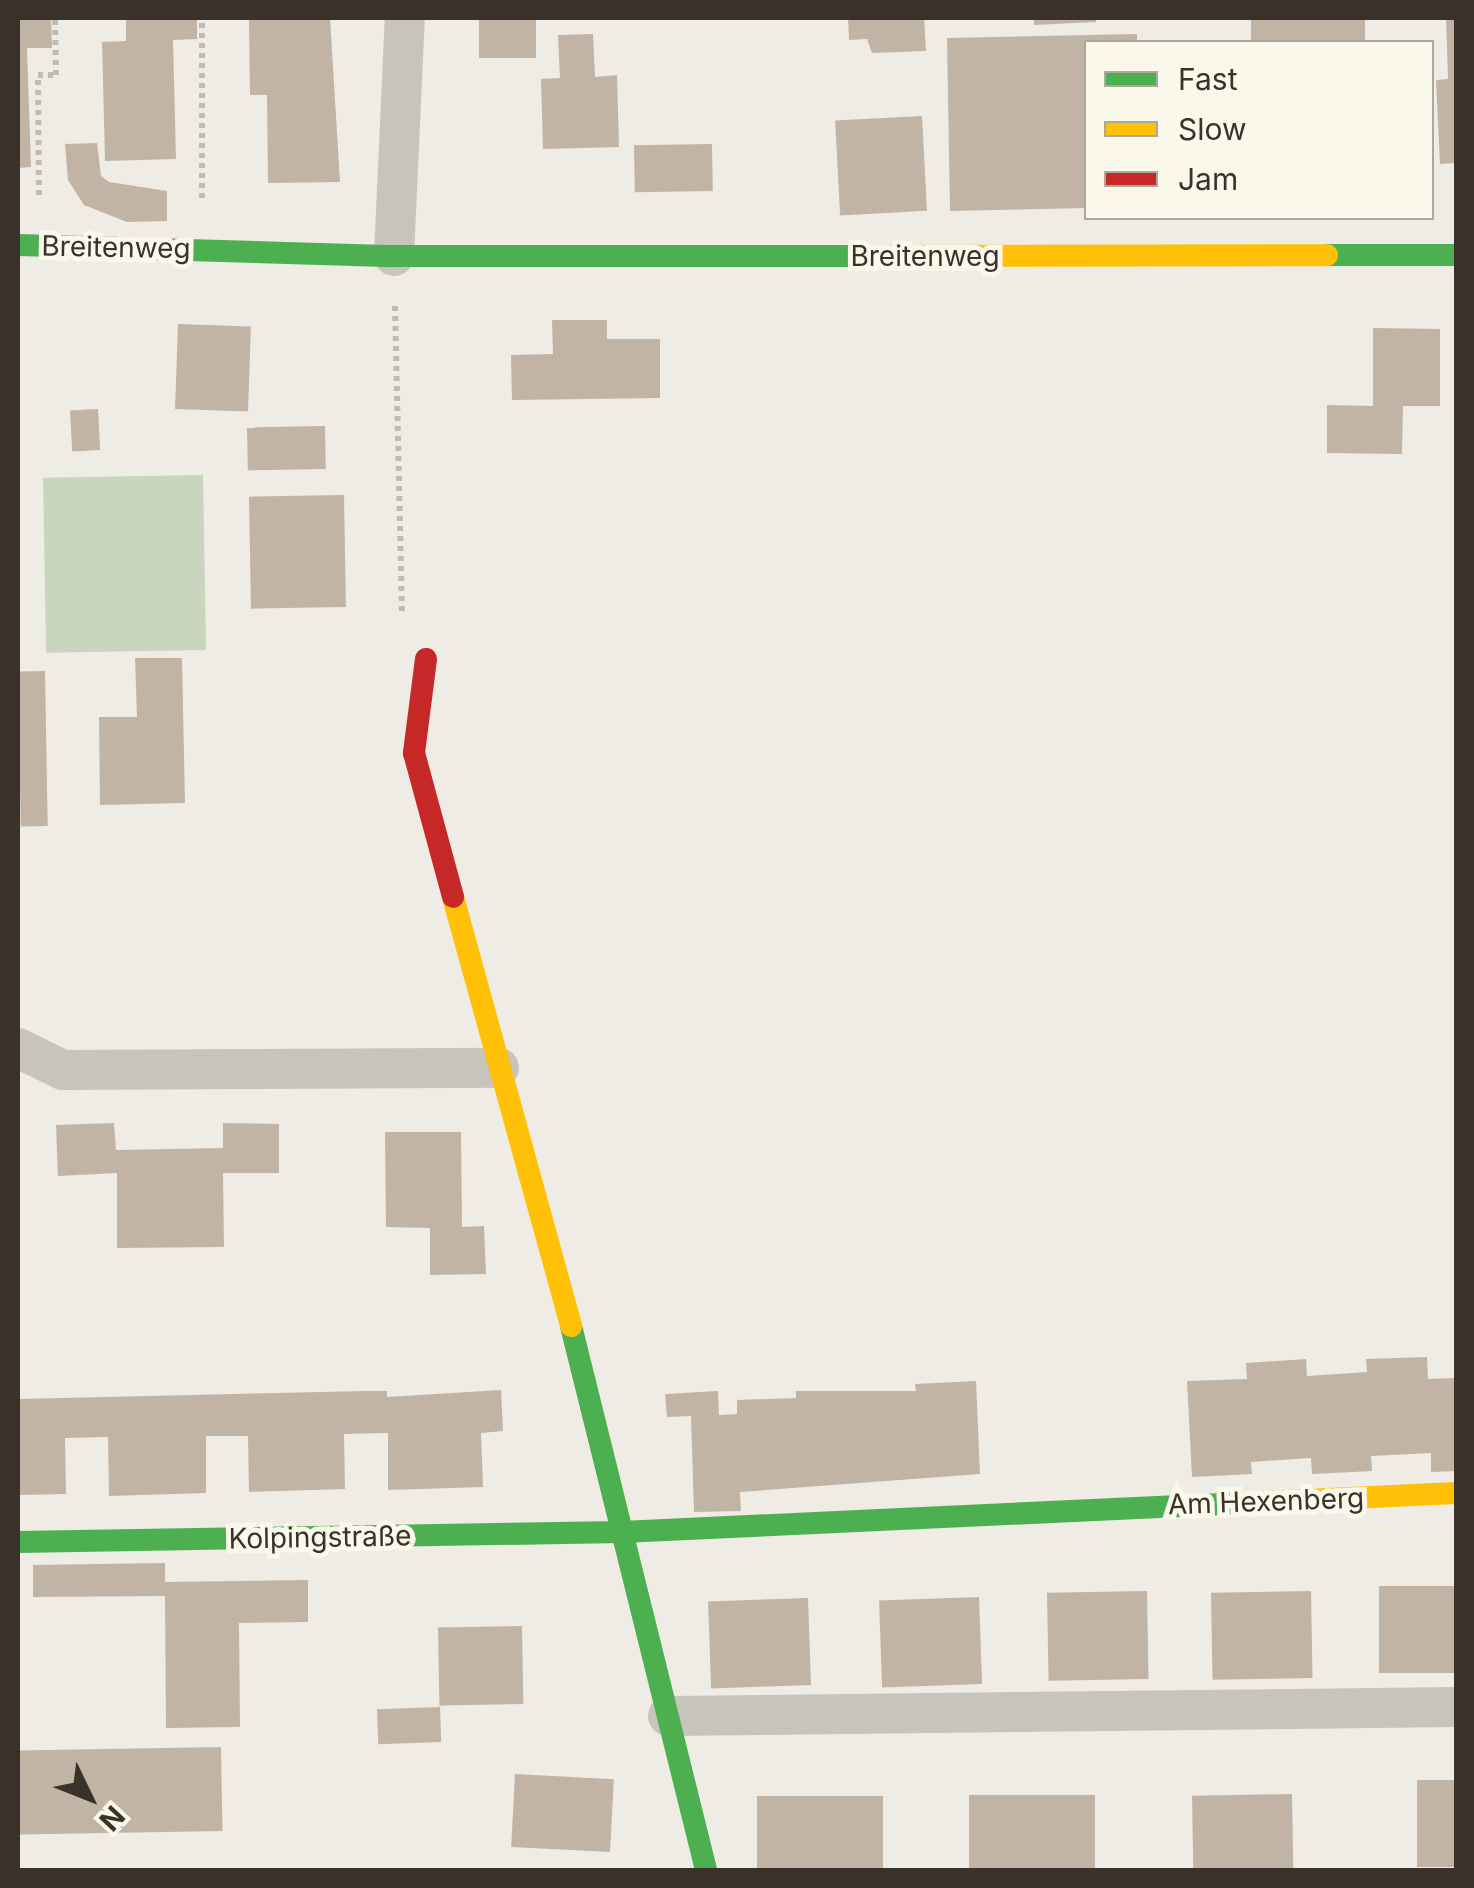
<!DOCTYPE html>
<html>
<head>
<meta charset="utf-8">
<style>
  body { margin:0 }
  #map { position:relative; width:1474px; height:1888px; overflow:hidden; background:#eeece4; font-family:Inter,sans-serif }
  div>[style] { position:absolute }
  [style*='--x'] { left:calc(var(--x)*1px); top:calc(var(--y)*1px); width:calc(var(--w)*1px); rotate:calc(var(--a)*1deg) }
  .green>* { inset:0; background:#cad5be; transform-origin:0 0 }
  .building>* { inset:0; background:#c1b4a5; transform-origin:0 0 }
  .path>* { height:6px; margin-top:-3px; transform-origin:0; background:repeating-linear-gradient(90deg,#c0bcb4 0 5px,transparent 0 10px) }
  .street>* { height:40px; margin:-20px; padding:0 20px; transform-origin:20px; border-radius:20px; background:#c7c4bc }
  .fast>* { height:22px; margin:-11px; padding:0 11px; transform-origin:11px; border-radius:11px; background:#4caf50 }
  .slow>* { height:22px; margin:-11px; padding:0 11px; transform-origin:11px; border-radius:11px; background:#ffc107 }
  .jam>* { height:22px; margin:-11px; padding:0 11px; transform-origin:11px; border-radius:11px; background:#c62828 }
  span { translate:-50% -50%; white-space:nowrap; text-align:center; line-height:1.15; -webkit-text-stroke:10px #faf7eb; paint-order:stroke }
  .street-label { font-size:28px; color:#39322a }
  .frame { position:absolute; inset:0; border:20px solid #39322a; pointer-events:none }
  .legend { position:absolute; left:1084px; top:40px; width:350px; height:180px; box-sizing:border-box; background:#faf7eb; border:2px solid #ada89e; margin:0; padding:12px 18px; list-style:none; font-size:30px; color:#39322a }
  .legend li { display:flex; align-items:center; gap:20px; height:50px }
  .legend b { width:50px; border:2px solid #ada89e }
  .north { position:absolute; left:40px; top:1748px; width:100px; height:100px; -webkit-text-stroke:8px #faf7eb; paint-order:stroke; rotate:133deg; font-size:28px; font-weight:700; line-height:40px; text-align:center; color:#39322a }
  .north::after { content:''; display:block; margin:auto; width:35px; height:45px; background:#39322a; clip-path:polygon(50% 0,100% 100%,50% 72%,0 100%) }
</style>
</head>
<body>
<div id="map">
  <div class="green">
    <div style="left:203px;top:475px;width:175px;height:160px;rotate:89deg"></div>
  </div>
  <div class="building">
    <div style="clip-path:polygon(18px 18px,51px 18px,52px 48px,27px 48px,31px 167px,18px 168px)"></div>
    <div style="clip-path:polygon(126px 18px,197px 18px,197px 39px,173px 40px,176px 159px,105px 161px,102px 42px,126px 41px)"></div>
    <div style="clip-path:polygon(249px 18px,330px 18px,340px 182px,268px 183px,267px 95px,250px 95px)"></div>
    <div style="left:479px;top:18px;width:57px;height:40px"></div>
    <div style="clip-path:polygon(848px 18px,924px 18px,926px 51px,872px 53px,867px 39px,849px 40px)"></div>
    <div style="clip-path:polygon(1034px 18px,1096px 18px,1096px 22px,1034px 25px)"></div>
    <div style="left:1251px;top:18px;width:114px;height:24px"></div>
    <div style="clip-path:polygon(1446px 18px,1456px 18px,1456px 163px,1440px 164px,1436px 80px,1448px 79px)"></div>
    <div style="clip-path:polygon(593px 34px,595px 77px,617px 75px,619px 147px,543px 149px,541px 79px,560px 78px,558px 35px)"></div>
    <div style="clip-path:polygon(1137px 34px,1137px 42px,1086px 42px,1086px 208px,950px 211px,947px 38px)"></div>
    <div style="left:922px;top:116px;width:95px;height:87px;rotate:87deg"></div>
    <div style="clip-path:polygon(97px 143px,101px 176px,109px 182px,167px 191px,167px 221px,127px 222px,84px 205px,68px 180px,65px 144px)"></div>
    <div style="left:712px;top:144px;width:47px;height:78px;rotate:89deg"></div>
    <div style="clip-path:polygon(552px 320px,607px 320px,607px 339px,660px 339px,660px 398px,512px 400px,511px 355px,553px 354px)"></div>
    <div style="left:178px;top:324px;width:73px;height:85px;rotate:2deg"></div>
    <div style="clip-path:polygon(1373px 328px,1440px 329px,1440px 406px,1403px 406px,1402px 454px,1327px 453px,1327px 405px,1373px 406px)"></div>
    <div style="left:98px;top:409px;width:41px;height:28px;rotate:87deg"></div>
    <div style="left:325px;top:426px;width:43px;height:78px;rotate:89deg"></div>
    <div style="left:344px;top:495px;width:112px;height:95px;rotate:89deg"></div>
    <div style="clip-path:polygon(135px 658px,182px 658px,185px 803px,100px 805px,99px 717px,137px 717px)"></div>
    <div style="left:45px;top:671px;width:155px;height:27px;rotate:89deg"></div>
    <div style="clip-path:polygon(114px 1123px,116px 1150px,223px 1148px,223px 1123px,279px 1124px,279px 1173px,223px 1173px,224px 1247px,117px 1248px,117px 1173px,58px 1176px,56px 1125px)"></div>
    <div style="clip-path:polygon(385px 1132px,461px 1132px,462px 1227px,484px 1226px,486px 1274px,430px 1275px,430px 1228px,386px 1227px)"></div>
    <div style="clip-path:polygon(1427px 1357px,1428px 1379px,1456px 1378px,1456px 1471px,1431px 1472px,1431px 1453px,1371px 1456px,1372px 1471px,1312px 1474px,1311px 1458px,1251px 1462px,1252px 1474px,1192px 1477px,1187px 1381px,1247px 1379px,1246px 1363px,1306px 1359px,1307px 1376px,1367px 1372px,1366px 1359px)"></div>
    <div style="clip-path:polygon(976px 1381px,980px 1474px,740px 1492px,741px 1511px,694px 1512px,691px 1416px,667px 1417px,665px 1394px,718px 1391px,719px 1415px,737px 1414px,737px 1400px,796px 1398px,796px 1391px,916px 1391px,915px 1384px)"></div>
    <div style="clip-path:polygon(501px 1390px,503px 1431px,481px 1433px,483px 1487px,388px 1490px,388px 1433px,344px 1434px,345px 1489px,249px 1492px,248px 1436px,206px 1436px,206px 1493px,109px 1496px,108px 1437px,65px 1438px,66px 1494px,18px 1495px,18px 1399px,366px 1391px,387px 1391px,387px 1397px)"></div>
    <div style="clip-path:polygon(165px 1563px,165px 1582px,308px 1580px,308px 1622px,239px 1623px,240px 1727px,166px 1728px,165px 1596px,33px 1597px,33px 1565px)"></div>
    <div style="left:1456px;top:1586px;width:87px;height:77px;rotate:90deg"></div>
    <div style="left:1147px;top:1591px;width:88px;height:100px;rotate:89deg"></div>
    <div style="left:1311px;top:1591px;width:87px;height:100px;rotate:89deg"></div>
    <div style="left:979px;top:1597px;width:87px;height:100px;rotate:88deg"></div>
    <div style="left:808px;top:1598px;width:87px;height:100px;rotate:88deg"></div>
    <div style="left:522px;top:1626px;width:78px;height:84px;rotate:89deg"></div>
    <div style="left:440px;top:1707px;width:35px;height:63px;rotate:88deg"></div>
    <div style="left:221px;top:1747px;width:84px;height:203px;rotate:89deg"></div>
    <div style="left:515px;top:1774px;width:99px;height:73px;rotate:3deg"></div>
    <div style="left:1456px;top:1780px;width:87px;height:39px;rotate:90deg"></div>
    <div style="left:1292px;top:1794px;width:76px;height:100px;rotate:89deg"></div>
    <div style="left:969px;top:1795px;width:126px;height:75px"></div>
    <div style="left:883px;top:1796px;width:74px;height:126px;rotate:90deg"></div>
  </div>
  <div class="path">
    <div style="--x:39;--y:195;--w:120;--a:-90.5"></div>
    <div style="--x:38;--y:75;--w:18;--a:0"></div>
    <div style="--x:56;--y:75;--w:57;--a:-91"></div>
    <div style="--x:202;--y:198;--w:180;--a:-90"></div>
    <div style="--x:395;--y:306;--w:307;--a:88.7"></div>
  </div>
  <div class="street">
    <div style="--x:394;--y:256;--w:238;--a:-87.4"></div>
    <div style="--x:18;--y:1048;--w:50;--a:26.1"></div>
    <div style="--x:63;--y:1070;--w:436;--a:-0.3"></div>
    <div style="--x:668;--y:1716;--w:788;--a:-0.65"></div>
  </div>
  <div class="fast">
    <div style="--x:18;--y:245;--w:376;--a:1.7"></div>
    <div style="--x:394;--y:256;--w:483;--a:0"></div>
    <div style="--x:1327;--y:255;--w:129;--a:0"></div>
    <div style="--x:571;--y:1326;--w:561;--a:76.06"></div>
    <div style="--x:18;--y:1542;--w:604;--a:-0.95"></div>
    <div style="--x:622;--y:1532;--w:623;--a:-2.67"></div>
  </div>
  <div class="slow">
    <div style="--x:877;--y:256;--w:450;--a:-0.1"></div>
    <div style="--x:453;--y:897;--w:445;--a:74.6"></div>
    <div style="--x:1244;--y:1503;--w:212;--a:-2.7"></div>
  </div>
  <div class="jam">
    <div style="--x:426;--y:659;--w:95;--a:97.3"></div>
    <div style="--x:414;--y:753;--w:149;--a:74.8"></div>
  </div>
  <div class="street-label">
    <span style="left:116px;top:247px;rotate:1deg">Breitenweg</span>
    <span style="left:925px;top:256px">Breitenweg</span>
    <span style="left:1266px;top:1501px;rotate:-2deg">Am Hexenberg</span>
    <span style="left:320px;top:1537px;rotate:-1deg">Kolpingstraße</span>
  </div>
  <div class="frame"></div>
  <ul class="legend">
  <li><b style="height:12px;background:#4caf50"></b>Fast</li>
  <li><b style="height:12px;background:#ffc107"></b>Slow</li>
  <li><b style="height:12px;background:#c62828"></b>Jam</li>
  </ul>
  <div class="north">N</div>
</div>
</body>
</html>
